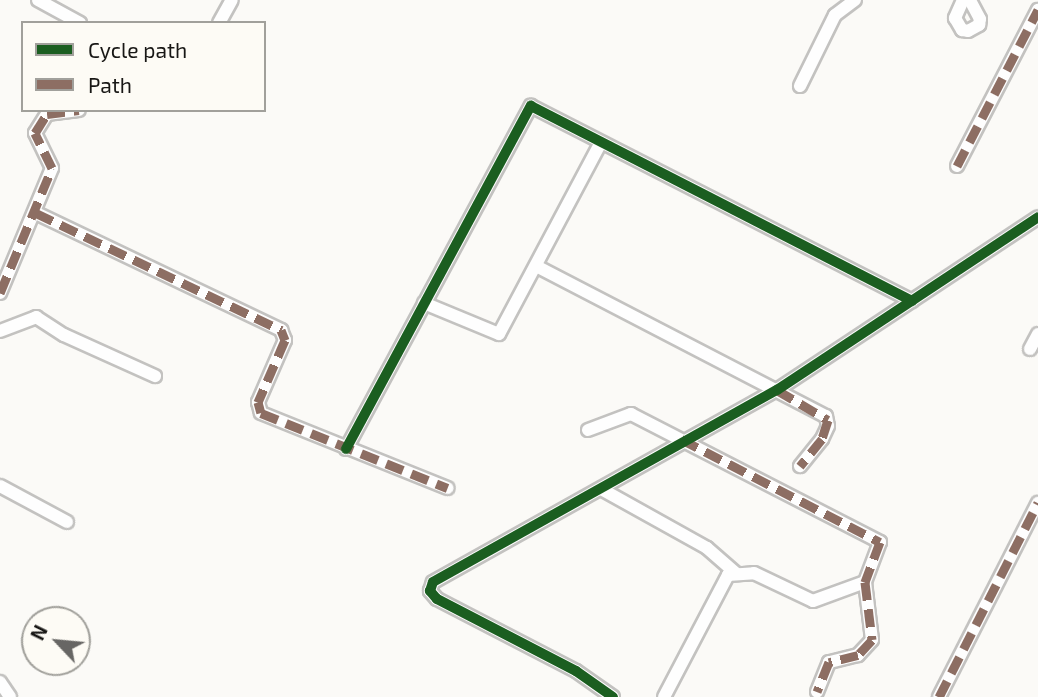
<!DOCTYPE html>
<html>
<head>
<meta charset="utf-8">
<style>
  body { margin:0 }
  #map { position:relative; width:1038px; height:697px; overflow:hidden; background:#fbfaf7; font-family:"Exo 2",sans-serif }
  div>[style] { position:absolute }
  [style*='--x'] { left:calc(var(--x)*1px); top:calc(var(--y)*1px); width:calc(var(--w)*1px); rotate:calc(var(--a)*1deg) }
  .roads { filter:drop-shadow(2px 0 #c3c2c0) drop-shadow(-2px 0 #c3c2c0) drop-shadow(0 2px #c3c2c0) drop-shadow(0 -2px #c3c2c0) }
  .minor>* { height:12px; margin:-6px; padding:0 6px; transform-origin:6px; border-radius:6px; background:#fefefe }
  .quiet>* { height:9px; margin-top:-4.5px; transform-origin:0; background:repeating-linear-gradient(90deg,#8d6e63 0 18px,transparent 0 27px) }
  .cycleway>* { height:10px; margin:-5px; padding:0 5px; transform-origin:5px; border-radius:5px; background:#1b5e20 }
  span { translate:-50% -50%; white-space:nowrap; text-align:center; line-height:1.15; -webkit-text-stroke:7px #fdfbf5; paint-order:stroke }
  .legend { position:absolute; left:21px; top:21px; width:245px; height:91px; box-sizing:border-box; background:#fdfbf5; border:2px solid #a1a09b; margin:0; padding:9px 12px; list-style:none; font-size:21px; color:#181715 }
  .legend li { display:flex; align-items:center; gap:14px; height:35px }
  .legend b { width:35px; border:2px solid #a1a09b }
  .north { position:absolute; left:21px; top:606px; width:70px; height:70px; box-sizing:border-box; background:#fdfbf5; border:2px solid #a1a09b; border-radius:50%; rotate:296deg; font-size:19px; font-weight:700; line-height:28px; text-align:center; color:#181715 }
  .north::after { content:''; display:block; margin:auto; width:24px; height:32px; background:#676664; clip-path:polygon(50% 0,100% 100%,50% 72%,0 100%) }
</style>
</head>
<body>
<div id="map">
  <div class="roads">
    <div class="minor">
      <div style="--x:38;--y:0;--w:48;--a:28.7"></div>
      <div style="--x:963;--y:0;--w:20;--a:114"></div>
      <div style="--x:955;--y:18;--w:14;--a:60"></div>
      <div style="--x:962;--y:30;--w:6;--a:9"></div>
      <div style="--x:968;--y:31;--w:13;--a:-29"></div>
      <div style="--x:979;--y:25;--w:6;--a:-81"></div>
      <div style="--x:980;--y:19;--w:21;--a:-118"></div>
      <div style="--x:219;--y:23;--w:26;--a:-61"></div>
      <div style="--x:800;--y:86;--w:79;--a:-63.8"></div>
      <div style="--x:835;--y:15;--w:25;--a:-37"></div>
      <div style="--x:957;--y:166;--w:176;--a:-62.6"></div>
      <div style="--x:36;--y:213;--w:272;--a:25.5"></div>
      <div style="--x:281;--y:330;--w:11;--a:68"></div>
      <div style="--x:285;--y:340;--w:68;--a:113.5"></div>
      <div style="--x:258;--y:402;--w:11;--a:75"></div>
      <div style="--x:261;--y:413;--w:201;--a:21.9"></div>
      <div style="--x:538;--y:267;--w:324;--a:27.4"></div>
      <div style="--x:826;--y:416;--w:10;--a:79"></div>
      <div style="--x:828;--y:426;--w:14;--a:115"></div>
      <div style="--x:822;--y:439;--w:35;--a:129"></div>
      <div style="--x:0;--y:293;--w:135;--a:-67.4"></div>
      <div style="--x:52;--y:168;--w:39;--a:-116"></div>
      <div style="--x:35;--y:133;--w:22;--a:-58"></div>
      <div style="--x:47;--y:114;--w:32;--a:-7"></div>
      <div style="--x:424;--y:303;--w:81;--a:22.5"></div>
      <div style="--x:499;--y:334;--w:217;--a:-62"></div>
      <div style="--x:0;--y:331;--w:39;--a:-21"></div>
      <div style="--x:36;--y:317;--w:33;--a:33"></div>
      <div style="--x:64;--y:335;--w:100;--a:24.3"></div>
      <div style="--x:1030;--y:349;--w:17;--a:-62"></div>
      <div style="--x:588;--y:430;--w:46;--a:-20.4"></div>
      <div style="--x:631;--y:414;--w:280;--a:27.2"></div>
      <div style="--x:880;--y:542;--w:43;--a:110.6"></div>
      <div style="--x:865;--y:582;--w:58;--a:83.1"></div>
      <div style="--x:872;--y:640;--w:21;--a:133"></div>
      <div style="--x:858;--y:655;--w:30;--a:166"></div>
      <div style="--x:829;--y:662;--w:32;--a:112"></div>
      <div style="--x:346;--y:449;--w:390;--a:-61.7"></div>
      <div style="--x:531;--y:106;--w:428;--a:27.1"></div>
      <div style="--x:0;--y:486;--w:76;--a:28.2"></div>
      <div style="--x:603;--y:490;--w:119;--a:29.1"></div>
      <div style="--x:707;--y:548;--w:38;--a:41"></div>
      <div style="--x:0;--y:682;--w:18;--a:56"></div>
      <div style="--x:613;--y:697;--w:45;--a:-144.9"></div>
      <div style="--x:576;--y:671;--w:157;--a:-152.6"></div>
      <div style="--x:437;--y:599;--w:11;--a:-131"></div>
      <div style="--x:430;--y:591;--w:9;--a:-72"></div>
      <div style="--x:433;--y:582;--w:394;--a:-29.2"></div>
      <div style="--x:777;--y:390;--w:313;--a:-33.5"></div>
      <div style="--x:664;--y:697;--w:138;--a:-62.3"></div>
      <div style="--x:728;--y:575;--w:26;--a:-4"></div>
      <div style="--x:754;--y:573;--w:65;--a:25.4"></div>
      <div style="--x:813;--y:601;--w:55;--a:-20.1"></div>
      <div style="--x:939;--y:697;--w:218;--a:-63"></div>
    </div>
  </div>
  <div class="quiet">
    <div style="--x:957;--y:166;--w:176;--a:-62.6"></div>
    <div style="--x:36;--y:213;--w:272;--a:25.5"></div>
    <div style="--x:281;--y:330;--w:11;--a:68"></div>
    <div style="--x:285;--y:340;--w:68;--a:113.5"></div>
    <div style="--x:258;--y:402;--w:11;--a:75"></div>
    <div style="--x:261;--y:413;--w:201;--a:21.9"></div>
    <div style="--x:0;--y:293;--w:135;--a:-67.4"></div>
    <div style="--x:52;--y:168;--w:39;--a:-116"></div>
    <div style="--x:35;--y:133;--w:22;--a:-58"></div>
    <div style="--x:47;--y:114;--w:32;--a:-7"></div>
    <div style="--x:777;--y:390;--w:59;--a:30.5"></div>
    <div style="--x:828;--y:420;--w:20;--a:108"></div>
    <div style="--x:822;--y:439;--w:35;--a:129"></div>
    <div style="--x:681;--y:439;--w:224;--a:27.4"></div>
    <div style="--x:880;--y:542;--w:43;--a:110.6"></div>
    <div style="--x:865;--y:582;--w:58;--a:83.1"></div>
    <div style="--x:872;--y:640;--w:21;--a:133"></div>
    <div style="--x:858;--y:655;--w:30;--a:166"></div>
    <div style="--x:829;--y:662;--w:32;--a:112"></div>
    <div style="--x:939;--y:697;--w:218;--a:-63"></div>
  </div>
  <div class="cycleway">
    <div style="--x:346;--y:449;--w:390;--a:-61.7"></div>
    <div style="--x:531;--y:106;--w:428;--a:27.1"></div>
    <div style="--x:613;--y:697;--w:45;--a:-144.9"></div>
    <div style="--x:576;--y:671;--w:157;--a:-152.6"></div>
    <div style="--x:437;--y:599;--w:11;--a:-131"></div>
    <div style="--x:430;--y:591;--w:9;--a:-72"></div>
    <div style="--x:433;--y:582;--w:394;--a:-29.2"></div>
    <div style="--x:777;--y:390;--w:313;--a:-33.5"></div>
  </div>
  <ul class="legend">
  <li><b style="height:9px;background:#1b5e20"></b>Cycle path</li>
  <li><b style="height:9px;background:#8d6e63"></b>Path</li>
  </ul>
  <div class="north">N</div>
</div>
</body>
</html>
